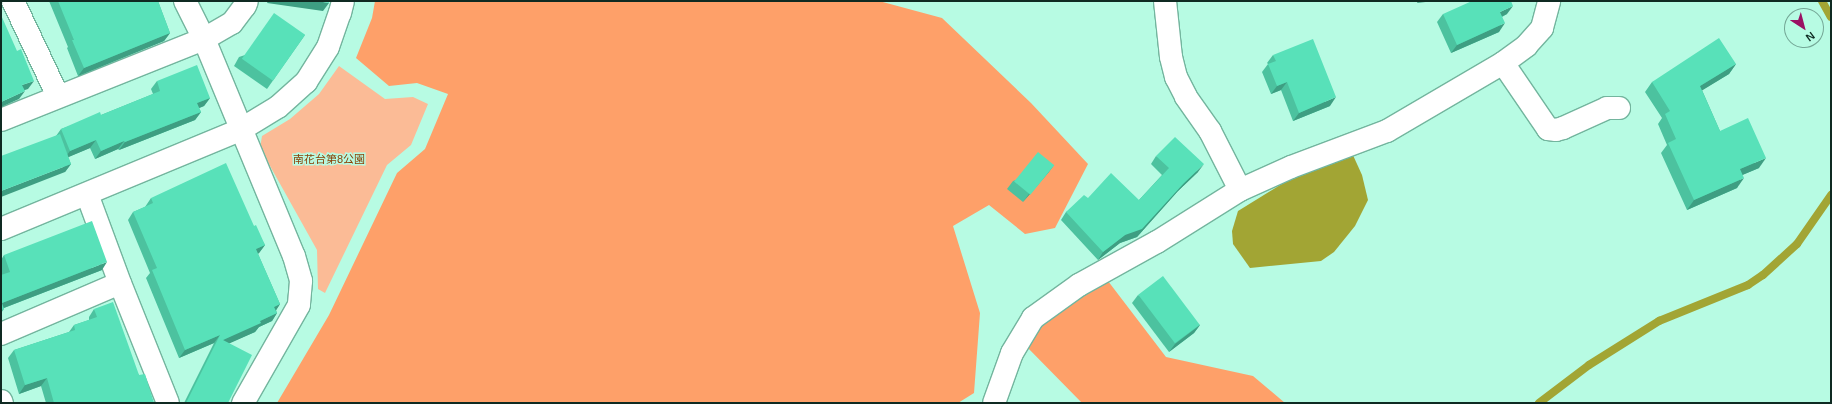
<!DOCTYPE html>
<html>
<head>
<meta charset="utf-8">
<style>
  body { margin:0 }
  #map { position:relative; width:1832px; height:404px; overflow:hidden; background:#b7fbe3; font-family:Arial,"Noto Sans JP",sans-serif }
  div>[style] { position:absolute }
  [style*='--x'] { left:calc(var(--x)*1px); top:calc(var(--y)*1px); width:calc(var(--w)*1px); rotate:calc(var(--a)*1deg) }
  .green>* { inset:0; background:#fbbb96 }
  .forest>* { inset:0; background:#fea069 }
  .water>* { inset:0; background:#a2a534 }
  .stream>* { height:8px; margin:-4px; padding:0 4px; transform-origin:4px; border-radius:4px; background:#a2a534 }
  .roads { filter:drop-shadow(1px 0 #73b59e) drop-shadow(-1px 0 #73b59e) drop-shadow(0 1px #73b59e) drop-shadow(0 -1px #73b59e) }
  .minor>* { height:22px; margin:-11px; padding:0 11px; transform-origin:11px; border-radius:11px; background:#fff }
  .wall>* { inset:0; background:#4cc29f }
  .shaded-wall>* { inset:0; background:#3e9e82 }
  .building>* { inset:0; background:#58e1b9; transform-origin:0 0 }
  span { translate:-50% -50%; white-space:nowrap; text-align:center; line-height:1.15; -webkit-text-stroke:3px #b7fbe3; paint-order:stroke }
  .park-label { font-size:11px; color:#893f04 }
  .frame { position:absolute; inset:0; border:2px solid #0f2a22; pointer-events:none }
  .north { position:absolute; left:1784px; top:8px; width:40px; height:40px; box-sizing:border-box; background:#b7fbe3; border:1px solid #74a796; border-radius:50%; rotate:144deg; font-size:11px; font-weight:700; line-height:16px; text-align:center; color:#0f2a22 }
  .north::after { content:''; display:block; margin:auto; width:14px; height:18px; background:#9a1164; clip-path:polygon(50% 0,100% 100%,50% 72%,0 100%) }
</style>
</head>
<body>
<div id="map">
  <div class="green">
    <div style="clip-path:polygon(339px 66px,385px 99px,413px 97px,428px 104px,411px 145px,387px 165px,325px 293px,318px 289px,317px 250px,260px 148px,262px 136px,290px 119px,319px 94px)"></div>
  </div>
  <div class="forest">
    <div style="clip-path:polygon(375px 1px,879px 1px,942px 18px,1031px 103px,1088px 164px,1055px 228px,1025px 234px,989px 205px,953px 226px,980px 313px,974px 393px,958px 403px,277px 403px,329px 315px,397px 173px,425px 149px,448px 94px,417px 83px,389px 86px,356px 58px,372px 18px)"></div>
    <div style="clip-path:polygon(1108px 281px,1166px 357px,1253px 376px,1285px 403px,1082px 403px,1025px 345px,1041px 320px)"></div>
  </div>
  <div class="water">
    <div style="clip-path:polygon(1352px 153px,1362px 175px,1368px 200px,1355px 226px,1334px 252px,1321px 261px,1250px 268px,1233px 244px,1232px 231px,1238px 211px,1290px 179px)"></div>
  </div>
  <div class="stream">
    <div style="--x:1822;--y:1;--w:18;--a:61"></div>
    <div style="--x:1539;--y:403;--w:63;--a:-37.2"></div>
    <div style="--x:1589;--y:365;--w:83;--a:-32.2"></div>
    <div style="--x:1659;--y:321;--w:96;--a:-22"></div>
    <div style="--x:1748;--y:285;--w:18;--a:-34"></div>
    <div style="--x:1763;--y:275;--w:46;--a:-42.4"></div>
    <div style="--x:1797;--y:244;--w:60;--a:-55.2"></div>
  </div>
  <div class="roads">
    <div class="minor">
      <div style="--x:13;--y:1;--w:105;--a:64.7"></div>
      <div style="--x:185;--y:1;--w:42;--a:63.4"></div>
      <div style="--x:204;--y:39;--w:235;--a:67.5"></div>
      <div style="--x:294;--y:256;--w:26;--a:74"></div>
      <div style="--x:301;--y:281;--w:24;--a:95"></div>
      <div style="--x:299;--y:305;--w:113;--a:119.7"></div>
      <div style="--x:1165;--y:1;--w:56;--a:83.9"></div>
      <div style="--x:1171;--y:57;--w:21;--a:76"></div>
      <div style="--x:1176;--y:77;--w:22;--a:63"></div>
      <div style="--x:1186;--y:97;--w:42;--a:54.8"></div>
      <div style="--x:1210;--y:131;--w:66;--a:63"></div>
      <div style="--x:1503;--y:63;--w:80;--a:55.7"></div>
      <div style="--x:1548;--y:129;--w:8;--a:7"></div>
      <div style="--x:1556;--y:130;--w:7;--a:-16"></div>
      <div style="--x:1563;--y:128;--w:48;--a:-24.4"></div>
      <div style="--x:1607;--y:108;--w:12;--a:0"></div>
      <div style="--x:1;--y:120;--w:219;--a:-21.8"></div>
      <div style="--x:204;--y:39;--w:32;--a:-30"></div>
      <div style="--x:232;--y:23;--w:21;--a:-53"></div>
      <div style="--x:245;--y:6;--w:5;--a:-68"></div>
      <div style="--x:87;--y:194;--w:95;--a:69.7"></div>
      <div style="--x:1;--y:229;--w:259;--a:-22.5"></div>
      <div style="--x:240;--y:130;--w:44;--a:-31.2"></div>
      <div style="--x:278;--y:107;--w:38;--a:-42"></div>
      <div style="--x:306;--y:82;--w:41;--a:-57.8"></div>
      <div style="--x:328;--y:47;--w:36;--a:-71"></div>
      <div style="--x:340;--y:13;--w:12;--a:-76"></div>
      <div style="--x:1;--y:334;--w:129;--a:-23.2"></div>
      <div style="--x:120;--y:283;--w:129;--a:68.2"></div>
      <div style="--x:1;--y:401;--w:2;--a:63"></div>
      <div style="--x:994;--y:403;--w:53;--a:-70.2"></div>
      <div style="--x:1012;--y:353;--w:41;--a:-59"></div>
      <div style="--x:1033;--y:318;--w:57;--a:-35.7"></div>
      <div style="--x:1079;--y:285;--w:89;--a:-28.9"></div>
      <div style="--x:1157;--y:242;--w:98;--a:-32.1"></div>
      <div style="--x:1240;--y:190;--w:56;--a:-24.3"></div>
      <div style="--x:1291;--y:167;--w:103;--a:-20.6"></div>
      <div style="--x:1387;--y:131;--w:134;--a:-30.4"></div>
      <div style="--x:1503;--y:63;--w:29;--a:-36"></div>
      <div style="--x:1526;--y:46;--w:24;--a:-48"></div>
      <div style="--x:1542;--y:28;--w:28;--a:-75"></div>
    </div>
  </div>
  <div class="wall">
    <div style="clip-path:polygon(49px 1px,158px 1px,170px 33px,164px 41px,78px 76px,67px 48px,68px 47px)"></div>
    <div style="clip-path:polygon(1443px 14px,1507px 14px,1502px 17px,1499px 32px,1451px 53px,1437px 22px)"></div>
    <div style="clip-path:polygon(305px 35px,267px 89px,234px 66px,239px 57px)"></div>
    <div style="clip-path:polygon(1273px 55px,1330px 106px,1293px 121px,1281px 90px,1271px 94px,1262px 72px,1268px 64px,1267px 63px)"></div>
    <div style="clip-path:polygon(1736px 64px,1729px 74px,1702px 90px,1720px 131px,1759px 168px,1742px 175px,1737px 188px,1687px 210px,1661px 153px,1667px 145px,1658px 124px,1662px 118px,1645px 92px,1652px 82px)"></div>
    <div style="clip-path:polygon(157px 81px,210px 98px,204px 106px,199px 108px,201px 112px,195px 120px,119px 150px,118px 149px,95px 159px,90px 148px,68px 157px,71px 164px,65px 172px,56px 136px,61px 129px,101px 115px,153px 94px,151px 89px)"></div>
    <div style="clip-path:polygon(1156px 156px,1198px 172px,1178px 191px,1137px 237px,1120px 243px,1098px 260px,1061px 220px,1066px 212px,1088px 198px,1139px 200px,1162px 175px,1151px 164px)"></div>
    <div style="clip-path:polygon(1054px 165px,1048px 173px,1023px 202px,1007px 189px,1013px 181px)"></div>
    <div style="clip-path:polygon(151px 198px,254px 226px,265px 245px,259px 253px,258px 254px,280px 304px,276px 310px,277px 313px,272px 321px,259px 327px,255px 332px,229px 343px,228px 403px,184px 403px,214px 343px,179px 358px,146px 278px,150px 273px,128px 220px,133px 212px,145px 207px)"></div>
    <div style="clip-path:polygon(4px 255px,102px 270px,4px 308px,4px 309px,1px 313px,1px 275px,2px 275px,1px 271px,1px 260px)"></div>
    <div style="clip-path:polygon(1138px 295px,1200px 325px,1194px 333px,1169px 352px,1132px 303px)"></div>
    <div style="clip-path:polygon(94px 309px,139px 375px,154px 403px,46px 403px,41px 386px,19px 394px,8px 358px,14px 350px,69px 332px,74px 325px,89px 320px,89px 317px)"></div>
  </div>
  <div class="shaded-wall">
    <div style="clip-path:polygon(268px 1px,317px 1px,329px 3px,323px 11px,267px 3px)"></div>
    <div style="clip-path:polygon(1418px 1px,1434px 1px,1417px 3px)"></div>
    <div style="clip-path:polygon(1513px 6px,1507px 14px,1494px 20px,1500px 12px)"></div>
    <div style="clip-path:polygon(1505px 23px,1499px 32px,1451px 53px,1457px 45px)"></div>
    <div style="clip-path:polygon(170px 33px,164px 41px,78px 76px,84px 68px)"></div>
    <div style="clip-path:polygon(1736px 64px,1729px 74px,1693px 96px,1700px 86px)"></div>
    <div style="clip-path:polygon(34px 81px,28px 89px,16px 93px,22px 85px)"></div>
    <div style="clip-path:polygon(1287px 82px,1281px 90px,1271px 94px,1277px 86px)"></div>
    <div style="clip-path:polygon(25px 91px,19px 99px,1px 107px,1px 102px)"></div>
    <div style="clip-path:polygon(1336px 97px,1330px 106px,1293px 121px,1299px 113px)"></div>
    <div style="clip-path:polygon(210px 98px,204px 106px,192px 111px,197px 103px)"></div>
    <div style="clip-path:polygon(201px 112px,195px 120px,119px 150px,125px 142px)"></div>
    <div style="clip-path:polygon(96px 140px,90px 148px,64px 159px,70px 151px)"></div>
    <div style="clip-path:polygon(124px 141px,118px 149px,95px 159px,101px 151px)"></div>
    <div style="clip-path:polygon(1766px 158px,1759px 168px,1733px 179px,1740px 169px)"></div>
    <div style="clip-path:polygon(71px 164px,65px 172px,1px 197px,1px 191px)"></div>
    <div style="clip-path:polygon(1204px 164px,1198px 172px,1178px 191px,1137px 237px,1120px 243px,1098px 260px,1103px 252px,1125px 235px,1184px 183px)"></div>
    <div style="clip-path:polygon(1054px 165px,1048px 173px,1023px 202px,1029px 194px)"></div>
    <div style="clip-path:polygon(1744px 178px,1737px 188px,1687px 210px,1694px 200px)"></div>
    <div style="clip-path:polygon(265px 245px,259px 253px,250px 257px,256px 249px)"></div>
    <div style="clip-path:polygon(107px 262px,102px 270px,1px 309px,2px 303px)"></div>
    <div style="clip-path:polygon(280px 304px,275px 312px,274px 307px)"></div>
    <div style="clip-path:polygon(277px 313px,272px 321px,259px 327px,255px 332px,217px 349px,223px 340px,260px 321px)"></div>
    <div style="clip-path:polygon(1200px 325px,1194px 333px,1169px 352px,1175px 344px)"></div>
    <div style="clip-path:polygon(220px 335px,214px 343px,179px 358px,185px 350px)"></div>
    <div style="clip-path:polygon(47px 378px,41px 386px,19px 394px,25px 385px)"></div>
  </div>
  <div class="building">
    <div style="clip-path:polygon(58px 1px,158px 1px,170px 33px,84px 68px,72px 40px,74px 40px)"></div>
    <div style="clip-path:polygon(317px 1px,329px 1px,329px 3px)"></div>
    <div style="clip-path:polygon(1472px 1px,1511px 1px,1513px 6px,1500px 12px,1505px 23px,1457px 45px,1443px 14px)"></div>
    <div style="left:274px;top:13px;width:38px;height:56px;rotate:35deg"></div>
    <div style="clip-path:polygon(1px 15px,17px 51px,21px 49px,34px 81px,22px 85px,25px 91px,1px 102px)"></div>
    <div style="clip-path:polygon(1719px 38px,1736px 64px,1700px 86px,1720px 131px,1748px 118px,1766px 158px,1740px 169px,1744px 178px,1694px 200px,1668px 143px,1676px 139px,1665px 114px,1670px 111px,1652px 82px)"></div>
    <div style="clip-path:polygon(1313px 39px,1336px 97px,1299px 113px,1287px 82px,1277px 86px,1268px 64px,1276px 61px,1273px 55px)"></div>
    <div style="clip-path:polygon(197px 65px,210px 98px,197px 103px,201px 112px,125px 142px,124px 141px,101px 151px,96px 140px,70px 151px,61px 129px,100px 112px,101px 115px,160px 91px,157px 81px)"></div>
    <div style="clip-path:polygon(60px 134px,71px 164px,1px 191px,1px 156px)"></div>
    <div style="clip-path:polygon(1175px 137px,1204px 164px,1184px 183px,1142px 229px,1125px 235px,1103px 252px,1066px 212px,1084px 195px,1088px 198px,1111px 173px,1139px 200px,1169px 168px,1156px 156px)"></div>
    <div style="left:1038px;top:152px;width:21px;height:38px;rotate:39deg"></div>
    <div style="clip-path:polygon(226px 163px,254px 226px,256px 225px,265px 245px,256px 249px,280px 304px,274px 307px,277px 313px,260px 321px,261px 323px,223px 340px,252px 355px,228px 403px,186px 403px,220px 335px,185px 350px,152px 270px,157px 268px,133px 212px,153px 203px,151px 198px)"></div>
    <div style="clip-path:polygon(92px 221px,107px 262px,2px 303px,4px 309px,1px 310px,1px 275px,10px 272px,4px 255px)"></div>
    <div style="left:1163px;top:276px;width:61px;height:31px;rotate:53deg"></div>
    <div style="clip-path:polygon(113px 302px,139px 375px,145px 374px,154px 403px,54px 403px,47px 378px,25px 385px,14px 350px,75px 330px,74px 325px,97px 317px,94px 309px)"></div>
  </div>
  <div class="park-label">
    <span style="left:329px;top:159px">南花台第8公園</span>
  </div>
  <div class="frame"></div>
  <div class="north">N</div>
</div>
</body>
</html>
